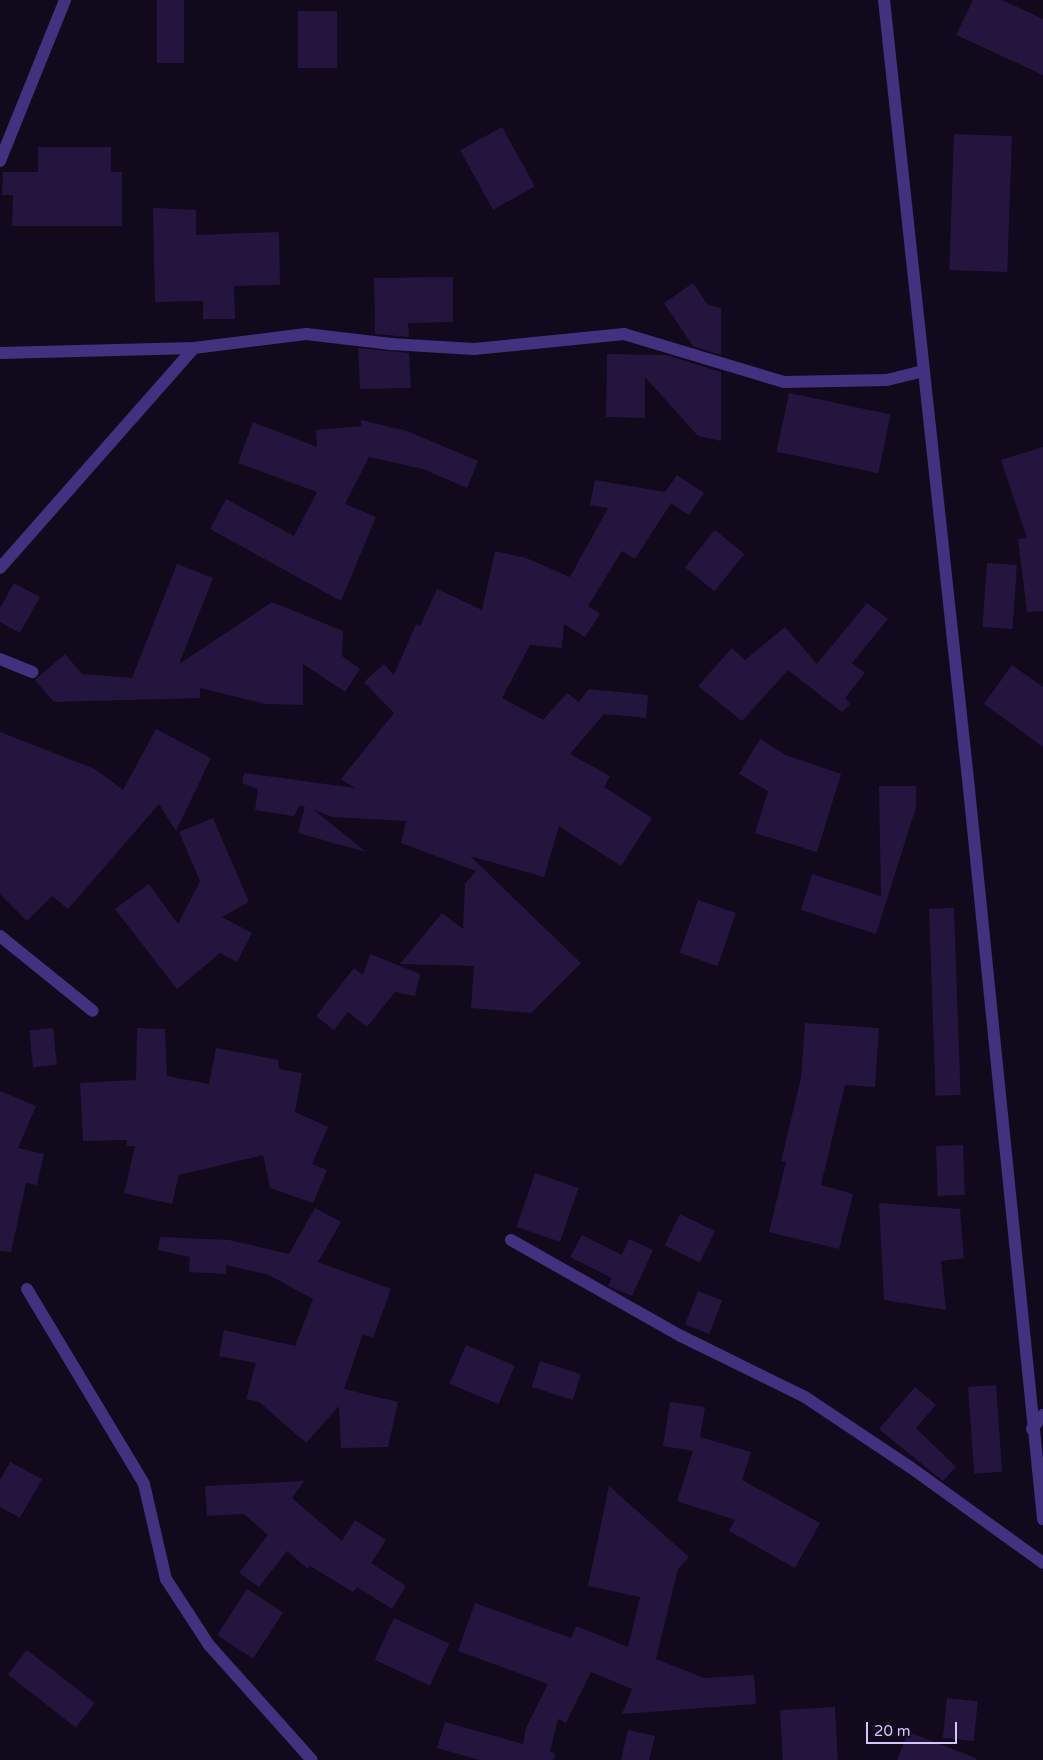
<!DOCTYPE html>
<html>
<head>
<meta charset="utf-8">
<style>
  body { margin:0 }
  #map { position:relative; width:1043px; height:1760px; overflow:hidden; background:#100a1c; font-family:"Varela Round",sans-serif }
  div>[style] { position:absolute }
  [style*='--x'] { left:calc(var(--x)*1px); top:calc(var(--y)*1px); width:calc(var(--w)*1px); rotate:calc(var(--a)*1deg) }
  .building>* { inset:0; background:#24153e; transform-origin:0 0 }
  .minor>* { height:12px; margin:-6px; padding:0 6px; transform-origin:6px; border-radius:6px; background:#41317f }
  span { translate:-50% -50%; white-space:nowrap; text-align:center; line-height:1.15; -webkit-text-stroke:4.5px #100a1c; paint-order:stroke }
  .scale { position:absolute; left:866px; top:1722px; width:91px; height:22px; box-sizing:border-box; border:2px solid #d5c5ff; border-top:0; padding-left:6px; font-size:15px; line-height:18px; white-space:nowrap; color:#d5c5ff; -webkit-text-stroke:4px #100a1c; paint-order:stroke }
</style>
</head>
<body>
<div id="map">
  <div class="building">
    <div style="left:157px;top:0;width:27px;height:63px"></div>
    <div style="clip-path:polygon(973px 0,1002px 0,1043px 19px,1043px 75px,956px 35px)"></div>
    <div style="left:298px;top:11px;width:39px;height:57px"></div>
    <div style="left:502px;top:127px;width:68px;height:48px;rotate:61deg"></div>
    <div style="left:954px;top:134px;width:58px;height:136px;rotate:2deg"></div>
    <div style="clip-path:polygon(38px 147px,111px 147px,111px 172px,122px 172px,122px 226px,12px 226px,13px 195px,2px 195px,3px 172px,38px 172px)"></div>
    <div style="clip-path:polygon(153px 208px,196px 210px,196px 235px,279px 232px,280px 285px,234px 286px,235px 319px,203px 319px,203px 301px,155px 302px)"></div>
    <div style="clip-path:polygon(453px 277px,453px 322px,408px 323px,409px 337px,375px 334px,374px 278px)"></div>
    <div style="clip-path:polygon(693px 283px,708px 305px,721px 308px,721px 355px,693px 346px,664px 303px)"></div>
    <div style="clip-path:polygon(358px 348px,409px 353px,411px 388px,360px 389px)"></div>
    <div style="clip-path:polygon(607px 354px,666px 355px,721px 372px,721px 441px,698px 436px,645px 377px,645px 418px,606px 417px)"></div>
    <div style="left:789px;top:393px;width:104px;height:60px;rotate:12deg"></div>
    <div style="clip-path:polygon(361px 420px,407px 431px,478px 461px,467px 488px,423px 469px,369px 457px,345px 504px,376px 517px,341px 601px,210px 529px,226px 499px,294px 536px,317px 492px,238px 463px,253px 422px,317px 447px,316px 430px,361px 426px)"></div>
    <div style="clip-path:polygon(1043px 447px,1043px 611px,1027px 612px,1018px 539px,1027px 538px,1001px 460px)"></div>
    <div style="clip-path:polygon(677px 475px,704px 493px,689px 515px,671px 503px,635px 559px,622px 551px,588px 606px,600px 614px,585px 637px,564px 624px,562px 648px,530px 645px,502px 698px,543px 720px,567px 693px,579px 702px,589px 689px,648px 695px,646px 718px,604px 714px,570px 754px,610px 776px,604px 787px,652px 818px,621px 866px,559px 826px,544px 877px,470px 856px,581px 963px,531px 1013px,471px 1008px,474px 966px,400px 964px,442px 913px,463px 929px,465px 884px,476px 871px,401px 843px,406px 821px,332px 817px,314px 810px,366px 852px,298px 833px,305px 807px,300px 805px,294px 816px,255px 810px,258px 789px,242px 783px,244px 773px,355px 788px,341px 779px,394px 713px,364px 682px,384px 664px,394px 675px,416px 624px,420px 626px,437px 589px,482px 610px,495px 551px,526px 558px,570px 577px,608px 508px,590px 505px,595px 480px,665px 492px)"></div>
    <div style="left:715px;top:530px;width:38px;height:48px;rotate:39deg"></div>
    <div style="left:987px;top:563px;width:30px;height:64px;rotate:4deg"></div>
    <div style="clip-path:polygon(177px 564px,213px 578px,179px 664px,272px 602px,343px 631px,342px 656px,360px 669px,345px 692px,303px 664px,303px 705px,266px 704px,200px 688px,200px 698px,54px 702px,35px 680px,65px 654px,82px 674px,132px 678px)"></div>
    <div style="clip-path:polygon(14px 583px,40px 597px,20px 633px,0 622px,0 608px)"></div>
    <div style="clip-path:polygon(867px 603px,888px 619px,852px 663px,865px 673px,845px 698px,850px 704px,842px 712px,788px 670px,742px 721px,698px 686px,732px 648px,745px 660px,785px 627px,817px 664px)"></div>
    <div style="clip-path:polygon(1012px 665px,1043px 687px,1043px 747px,984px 704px)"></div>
    <div style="clip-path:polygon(156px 729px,211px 758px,176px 831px,159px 804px,68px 909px,52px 896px,27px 921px,0 894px,0 732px,95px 769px,123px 790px)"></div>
    <div style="clip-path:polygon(760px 739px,786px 755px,841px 774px,817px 852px,755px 833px,768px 791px,739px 774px)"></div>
    <div style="clip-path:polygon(879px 786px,916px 786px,916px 807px,876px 934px,801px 910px,812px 874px,881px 896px)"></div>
    <div style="clip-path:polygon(213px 818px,249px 902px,222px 917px,252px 933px,237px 962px,220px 953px,177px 989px,115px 909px,149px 884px,178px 924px,200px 881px,179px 832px)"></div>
    <div style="left:698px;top:900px;width:40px;height:56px;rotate:19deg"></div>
    <div style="left:954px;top:908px;width:187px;height:25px;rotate:88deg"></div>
    <div style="clip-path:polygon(370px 954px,420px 974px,415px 996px,395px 992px,367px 1027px,348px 1012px,334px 1030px,316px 1016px,354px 968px,363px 975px)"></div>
    <div style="clip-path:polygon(805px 1023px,879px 1028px,875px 1087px,845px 1085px,821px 1185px,853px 1194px,839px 1249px,769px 1232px,786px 1162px,781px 1161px,801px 1078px)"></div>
    <div style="left:53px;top:1028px;width:37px;height:24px;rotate:84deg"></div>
    <div style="clip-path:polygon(137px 1028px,165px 1029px,167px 1076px,209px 1084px,216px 1048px,278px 1060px,279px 1069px,302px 1073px,295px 1112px,328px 1127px,312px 1164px,327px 1170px,313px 1203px,270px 1188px,263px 1155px,179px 1175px,172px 1204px,124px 1193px,135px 1146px,127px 1146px,127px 1140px,83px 1141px,80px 1083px,136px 1080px)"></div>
    <div style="clip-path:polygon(0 1091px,36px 1106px,18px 1148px,44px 1154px,37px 1185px,26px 1183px,11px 1252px,0 1251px)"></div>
    <div style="left:963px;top:1145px;width:50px;height:27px;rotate:88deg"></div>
    <div style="left:535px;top:1173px;width:46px;height:57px;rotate:19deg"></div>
    <div style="clip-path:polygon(879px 1203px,960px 1209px,964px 1258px,941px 1261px,946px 1310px,884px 1300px)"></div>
    <div style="clip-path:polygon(315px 1208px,341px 1222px,318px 1262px,391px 1289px,373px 1338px,363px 1334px,344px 1389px,398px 1402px,388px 1447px,341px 1448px,339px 1406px,306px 1443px,259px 1402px,246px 1399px,256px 1363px,219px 1356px,224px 1330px,295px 1346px,313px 1299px,269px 1275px,226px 1265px,226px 1274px,189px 1272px,190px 1257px,158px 1250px,160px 1237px,229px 1240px,289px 1254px)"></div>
    <div style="left:680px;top:1214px;width:39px;height:35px;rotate:26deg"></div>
    <div style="clip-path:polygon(582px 1235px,622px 1255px,629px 1239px,653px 1250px,632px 1296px,608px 1286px,612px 1278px,570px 1257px)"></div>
    <div style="left:698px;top:1291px;width:26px;height:36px;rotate:21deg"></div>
    <div style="left:466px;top:1345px;width:53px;height:42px;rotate:23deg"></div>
    <div style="left:540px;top:1361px;width:43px;height:27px;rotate:18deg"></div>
    <div style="left:996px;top:1385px;width:87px;height:28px;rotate:86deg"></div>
    <div style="clip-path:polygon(915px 1387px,936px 1405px,916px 1428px,956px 1467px,943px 1481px,879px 1429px)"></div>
    <div style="clip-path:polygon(670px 1402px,705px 1407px,700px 1437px,751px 1452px,742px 1480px,820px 1523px,795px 1568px,729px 1531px,735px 1520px,677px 1501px,693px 1451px,663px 1446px)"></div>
    <div style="clip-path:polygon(10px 1462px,42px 1479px,20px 1518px,0 1507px,0 1480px)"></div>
    <div style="clip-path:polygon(304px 1481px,292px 1498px,342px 1541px,355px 1520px,386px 1540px,371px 1563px,406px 1586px,392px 1609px,357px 1587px,353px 1592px,310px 1566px,308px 1569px,287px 1551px,259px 1587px,239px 1573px,268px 1535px,244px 1514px,207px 1516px,205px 1486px)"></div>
    <div style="clip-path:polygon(609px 1486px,689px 1557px,678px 1569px,656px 1659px,704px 1678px,754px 1675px,756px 1704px,622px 1714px,632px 1689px,591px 1672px,566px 1723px,558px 1719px,550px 1752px,555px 1753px,554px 1760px,480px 1760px,437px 1748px,445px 1722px,523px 1744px,526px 1728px,548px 1684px,458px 1651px,475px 1603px,571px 1638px,576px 1626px,628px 1647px,640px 1597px,588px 1586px)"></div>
    <div style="left:247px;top:1589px;width:43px;height:55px;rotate:33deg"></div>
    <div style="left:394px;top:1618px;width:61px;height:46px;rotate:25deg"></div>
    <div style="left:27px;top:1650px;width:86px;height:31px;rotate:38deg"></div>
    <div style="left:947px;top:1698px;width:31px;height:40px;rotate:6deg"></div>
    <div style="left:835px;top:1707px;width:53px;height:55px;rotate:87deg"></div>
    <div style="clip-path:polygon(628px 1730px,655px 1736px,649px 1760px,621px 1760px)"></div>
    <div style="clip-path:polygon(908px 1732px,976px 1758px,976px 1760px,897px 1760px)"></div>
  </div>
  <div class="minor">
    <div style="--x:884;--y:0;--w:794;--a:83.85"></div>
    <div style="--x:969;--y:789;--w:734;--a:84.21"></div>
    <div style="--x:0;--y:161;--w:174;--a:-68"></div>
    <div style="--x:194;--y:348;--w:113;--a:-7.1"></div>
    <div style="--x:306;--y:334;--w:86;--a:6.7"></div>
    <div style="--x:391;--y:344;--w:83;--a:3.4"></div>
    <div style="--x:474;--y:349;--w:151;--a:-5.7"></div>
    <div style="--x:624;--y:334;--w:167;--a:16.7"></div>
    <div style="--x:784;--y:382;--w:103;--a:-1.1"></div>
    <div style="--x:887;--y:380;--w:38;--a:-14"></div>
    <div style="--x:0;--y:353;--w:194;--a:-1.5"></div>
    <div style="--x:194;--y:348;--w:293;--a:131.4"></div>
    <div style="--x:0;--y:659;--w:35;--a:22"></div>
    <div style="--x:0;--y:936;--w:119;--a:38.9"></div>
    <div style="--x:511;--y:1240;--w:195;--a:29.5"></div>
    <div style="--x:681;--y:1336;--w:138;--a:26.2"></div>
    <div style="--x:805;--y:1397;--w:126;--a:33.7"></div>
    <div style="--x:910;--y:1467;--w:164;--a:35.8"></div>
    <div style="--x:27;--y:1289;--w:227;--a:59"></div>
    <div style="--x:144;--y:1484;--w:98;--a:77"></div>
    <div style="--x:166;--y:1579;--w:79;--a:56.9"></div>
    <div style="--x:209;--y:1645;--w:154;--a:48.2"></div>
    <div style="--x:1032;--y:1429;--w:18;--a:-52"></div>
  </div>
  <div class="scale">20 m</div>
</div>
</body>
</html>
